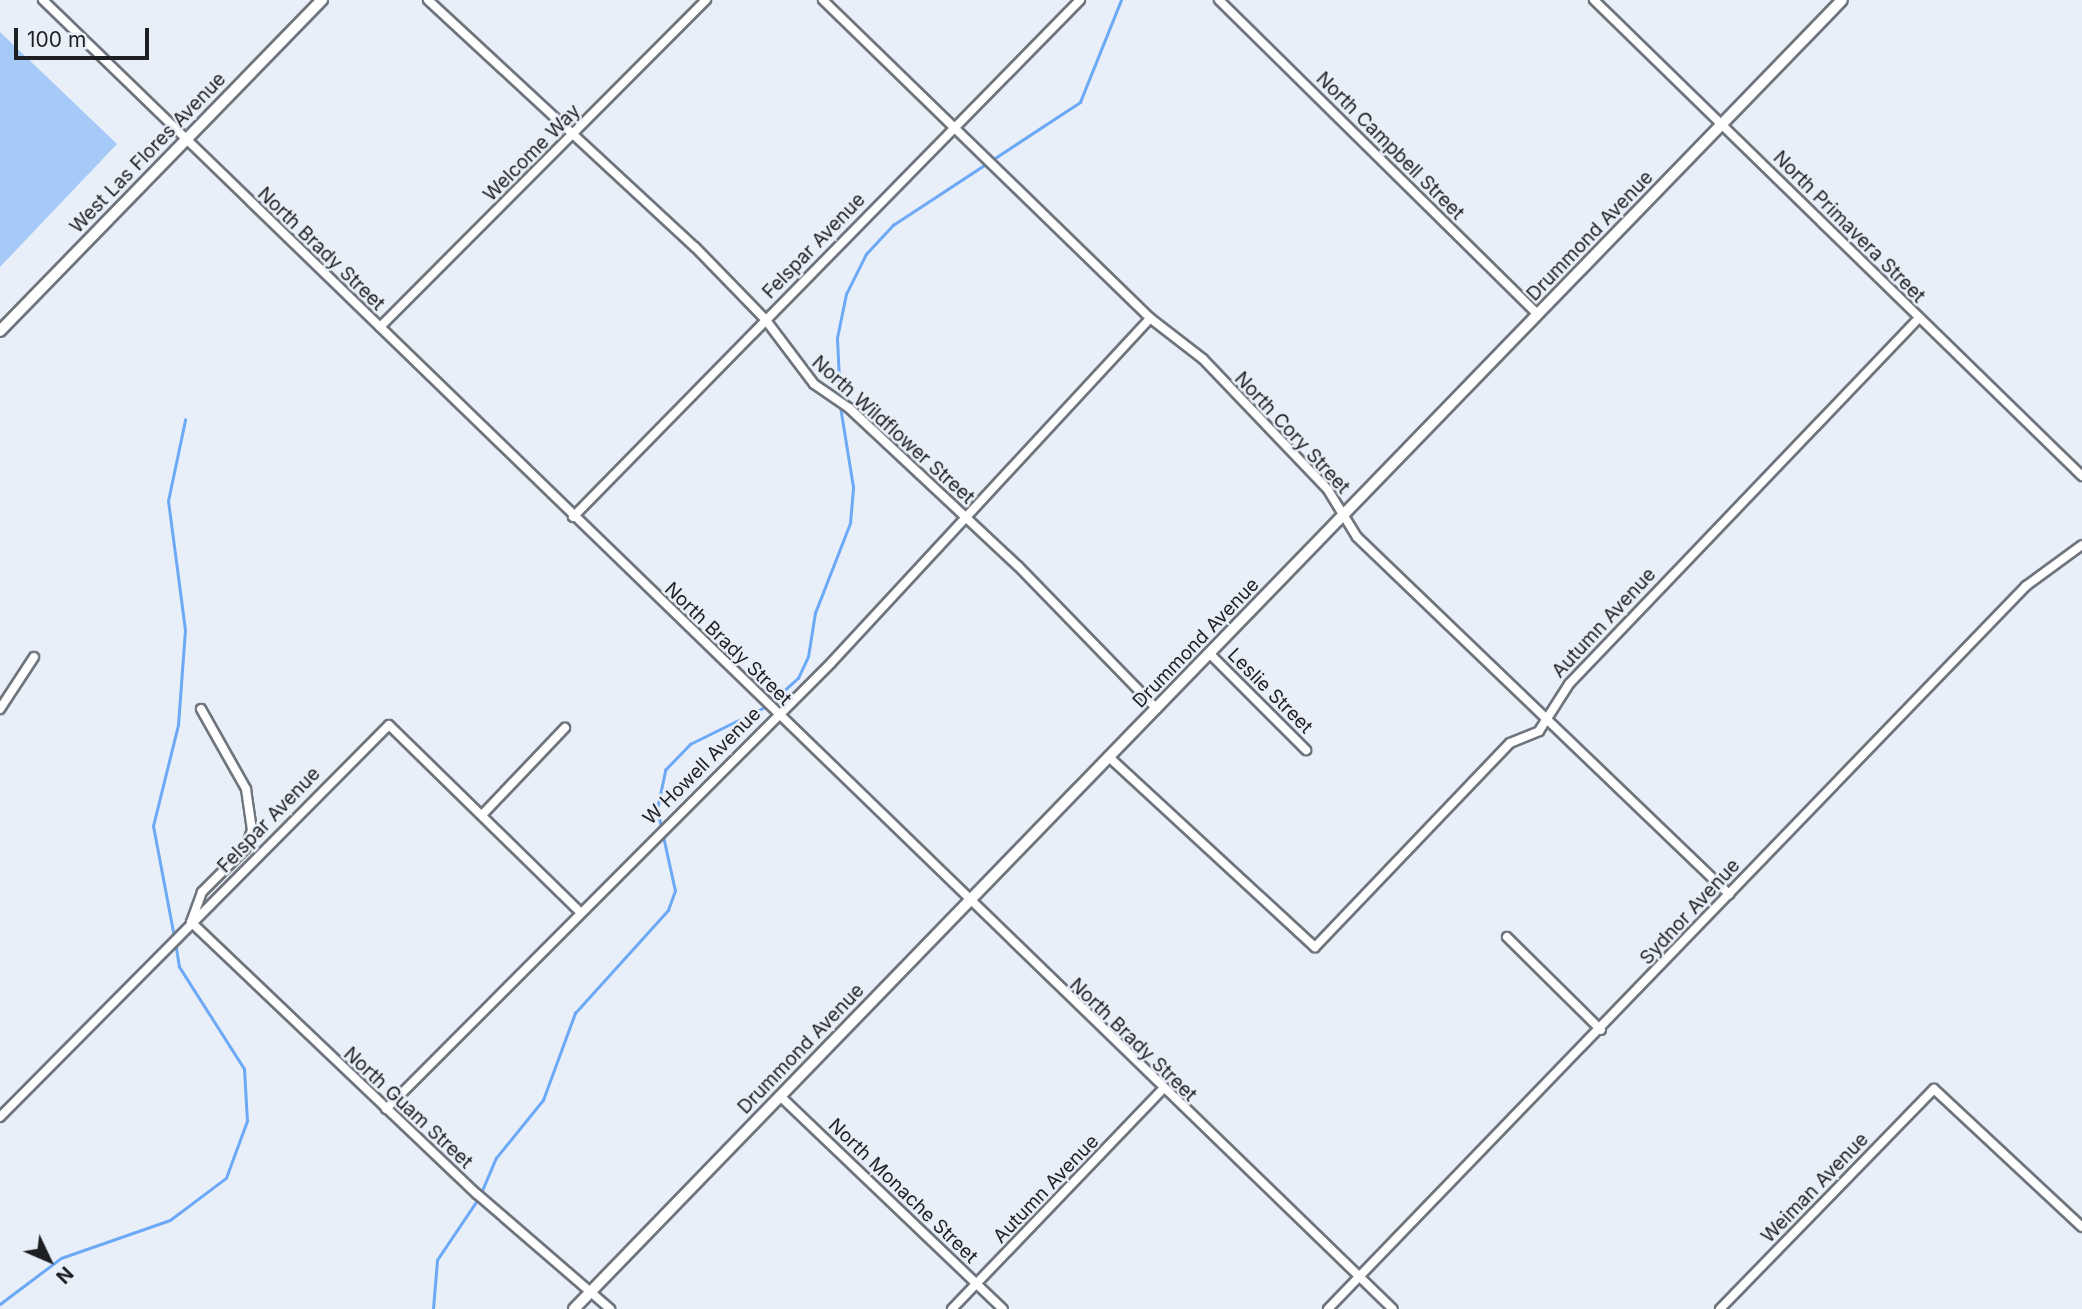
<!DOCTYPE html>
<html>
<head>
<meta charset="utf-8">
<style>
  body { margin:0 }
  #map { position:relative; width:2082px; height:1309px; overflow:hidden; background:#e9eff8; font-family:Inter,sans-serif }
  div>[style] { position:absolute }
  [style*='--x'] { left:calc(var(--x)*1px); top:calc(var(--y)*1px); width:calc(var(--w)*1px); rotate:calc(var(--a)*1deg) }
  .green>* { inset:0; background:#a6caf8 }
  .stream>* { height:2.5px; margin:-1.25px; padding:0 1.25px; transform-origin:1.25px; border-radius:1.25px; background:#6ca9f6 }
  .roads { filter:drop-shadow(2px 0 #6f757d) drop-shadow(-2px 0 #6f757d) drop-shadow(0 2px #6f757d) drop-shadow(0 -2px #6f757d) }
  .street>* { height:8px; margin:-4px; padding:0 4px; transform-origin:4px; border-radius:4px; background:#fff }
  .secondary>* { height:10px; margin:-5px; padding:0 5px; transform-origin:5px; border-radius:5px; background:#fff }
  span { translate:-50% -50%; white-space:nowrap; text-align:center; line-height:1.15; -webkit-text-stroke:5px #e9eff8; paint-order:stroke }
  .street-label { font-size:19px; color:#1d1f23 }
  .north { position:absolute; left:14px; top:1225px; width:70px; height:70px; -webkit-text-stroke:5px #e9eff8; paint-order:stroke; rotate:134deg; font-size:19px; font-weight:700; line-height:28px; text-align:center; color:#1d1f23 }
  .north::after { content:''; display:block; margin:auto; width:24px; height:32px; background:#1d1f23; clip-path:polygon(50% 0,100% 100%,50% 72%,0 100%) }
  .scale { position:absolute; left:14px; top:28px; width:135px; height:32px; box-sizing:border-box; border:4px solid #1d1f23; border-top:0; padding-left:9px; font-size:21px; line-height:24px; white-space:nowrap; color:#1d1f23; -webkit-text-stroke:5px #e9eff8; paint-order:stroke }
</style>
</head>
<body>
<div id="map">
  <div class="green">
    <div style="clip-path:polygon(0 32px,117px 144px,0 267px)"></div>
  </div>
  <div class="stream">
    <div style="--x:840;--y:400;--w:62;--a:-92.8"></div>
    <div style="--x:837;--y:338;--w:45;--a:-78.4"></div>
    <div style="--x:846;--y:294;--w:45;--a:-63.4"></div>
    <div style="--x:866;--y:254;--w:40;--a:-47"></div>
    <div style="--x:893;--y:225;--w:224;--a:-33.3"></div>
    <div style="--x:1080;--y:102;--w:110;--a:-68.1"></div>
    <div style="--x:174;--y:937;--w:113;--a:-100.7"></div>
    <div style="--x:153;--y:826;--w:104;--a:-76.1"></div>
    <div style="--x:178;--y:725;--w:95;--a:-85.8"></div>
    <div style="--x:185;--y:630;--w:130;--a:-97.5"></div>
    <div style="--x:168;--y:501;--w:83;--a:-78.1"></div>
    <div style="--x:481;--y:1193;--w:38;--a:-67"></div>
    <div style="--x:496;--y:1158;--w:75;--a:-51"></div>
    <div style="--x:543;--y:1100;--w:93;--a:-69.8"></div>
    <div style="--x:575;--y:1013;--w:139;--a:-47.9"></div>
    <div style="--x:668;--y:910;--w:20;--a:-70"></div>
    <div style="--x:675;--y:891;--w:84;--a:-102.4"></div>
    <div style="--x:657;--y:809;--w:40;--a:-78"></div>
    <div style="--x:665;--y:770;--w:36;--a:-46"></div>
    <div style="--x:690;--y:744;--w:86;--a:-26.3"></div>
    <div style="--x:767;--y:706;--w:42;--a:-42.1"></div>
    <div style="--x:798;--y:678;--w:23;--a:-65"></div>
    <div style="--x:808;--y:657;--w:45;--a:-81"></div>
    <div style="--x:815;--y:613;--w:97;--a:-68.7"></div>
    <div style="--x:850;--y:523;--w:36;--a:-85"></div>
    <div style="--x:853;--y:487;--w:81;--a:-99.2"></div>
    <div style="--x:0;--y:1304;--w:76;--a:-37"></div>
    <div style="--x:61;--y:1258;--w:115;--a:-19.2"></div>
    <div style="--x:170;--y:1220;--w:70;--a:-36.9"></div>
    <div style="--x:226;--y:1178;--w:61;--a:-69.8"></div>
    <div style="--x:247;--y:1121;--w:52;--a:-93.3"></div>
    <div style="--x:244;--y:1069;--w:121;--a:-122.5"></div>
    <div style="--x:179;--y:967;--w:24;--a:-99"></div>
    <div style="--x:433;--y:1309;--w:49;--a:-85.3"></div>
    <div style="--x:437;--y:1260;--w:73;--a:-56.1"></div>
  </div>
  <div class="roads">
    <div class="street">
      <div style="--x:43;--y:0;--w:1880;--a:44.12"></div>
      <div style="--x:428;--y:0;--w:364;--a:42.8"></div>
      <div style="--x:695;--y:247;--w:100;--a:45.8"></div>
      <div style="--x:765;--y:319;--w:81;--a:53"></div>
      <div style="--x:814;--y:384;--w:42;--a:34.4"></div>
      <div style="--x:849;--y:408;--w:231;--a:43.1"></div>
      <div style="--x:1018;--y:566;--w:199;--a:45.8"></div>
      <div style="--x:823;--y:0;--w:456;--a:44.2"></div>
      <div style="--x:1150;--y:318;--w:67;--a:37.7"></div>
      <div style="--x:1203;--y:359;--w:181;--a:46.3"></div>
      <div style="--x:1328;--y:490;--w:55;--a:58.3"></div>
      <div style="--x:1357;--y:537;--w:516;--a:43.82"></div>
      <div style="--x:1219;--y:0;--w:448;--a:44.6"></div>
      <div style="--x:1594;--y:0;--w:682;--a:44.29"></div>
      <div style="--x:380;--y:327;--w:462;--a:-45.1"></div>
      <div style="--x:573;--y:517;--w:724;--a:-45.56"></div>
      <div style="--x:1210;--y:654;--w:136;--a:45"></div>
      <div style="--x:0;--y:709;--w:62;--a:-56.8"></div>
      <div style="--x:201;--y:709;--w:92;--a:60.6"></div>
      <div style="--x:246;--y:789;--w:41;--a:81.7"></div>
      <div style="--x:252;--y:830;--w:20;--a:110"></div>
      <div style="--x:245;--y:849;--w:61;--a:135"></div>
      <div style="--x:202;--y:892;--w:32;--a:110"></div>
      <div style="--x:191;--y:922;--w:395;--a:43.6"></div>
      <div style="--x:477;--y:1194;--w:176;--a:40.8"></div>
      <div style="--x:1110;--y:758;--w:279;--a:42.7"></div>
      <div style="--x:1315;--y:947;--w:282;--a:-46.3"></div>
      <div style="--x:1510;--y:743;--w:31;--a:-22"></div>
      <div style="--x:1539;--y:731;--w:56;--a:-57.4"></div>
      <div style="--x:1569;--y:684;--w:506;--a:-46.28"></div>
      <div style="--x:483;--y:814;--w:119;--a:-46.4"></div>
      <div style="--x:1507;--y:937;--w:132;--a:44.7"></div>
      <div style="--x:780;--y:1096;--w:308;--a:43.7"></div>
      <div style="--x:386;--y:1109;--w:630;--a:-45.06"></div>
      <div style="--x:831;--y:663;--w:470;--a:-47.2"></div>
      <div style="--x:0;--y:1117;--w:552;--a:-45.22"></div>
      <div style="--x:389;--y:725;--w:264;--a:44.4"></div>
      <div style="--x:952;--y:1309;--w:303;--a:-46.2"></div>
      <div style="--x:1328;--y:1309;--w:1005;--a:-46.01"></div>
      <div style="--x:2026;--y:586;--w:69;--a:-36.2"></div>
      <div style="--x:1720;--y:1309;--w:307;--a:-45.8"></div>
      <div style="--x:1934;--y:1089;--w:202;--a:43"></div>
    </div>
    <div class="secondary">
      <div style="--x:0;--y:331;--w:462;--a:-45.8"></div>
      <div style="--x:574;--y:1309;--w:1822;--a:-45.91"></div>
    </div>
  </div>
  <div class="street-label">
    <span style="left:1390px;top:146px;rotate:45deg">North Campbell Street</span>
    <span style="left:148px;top:153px;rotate:-46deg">West Las Flores Avenue</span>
    <span style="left:532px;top:153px;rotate:-45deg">Welcome Way</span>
    <span style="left:1849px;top:227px;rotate:45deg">North Primavera Street</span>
    <span style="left:1590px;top:236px;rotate:-46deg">Drummond Avenue</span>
    <span style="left:814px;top:246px;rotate:-46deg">Felspar Avenue</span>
    <span style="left:321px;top:249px;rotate:44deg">North Brady Street</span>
    <span style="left:893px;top:430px;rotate:42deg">North Wildflower Street</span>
    <span style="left:1292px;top:433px;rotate:47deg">North Cory Street</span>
    <span style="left:1604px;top:623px;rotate:-47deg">Autumn Avenue</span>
    <span style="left:1196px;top:643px;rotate:-46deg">Drummond Avenue</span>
    <span style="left:728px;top:644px;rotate:44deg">North Brady Street</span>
    <span style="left:1270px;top:691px;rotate:45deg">Leslie Street</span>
    <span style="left:702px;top:766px;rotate:-45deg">W Howell Avenue</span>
    <span style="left:269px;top:820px;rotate:-46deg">Felspar Avenue</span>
    <span style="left:1690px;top:912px;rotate:-47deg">Sydnor Avenue</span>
    <span style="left:1133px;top:1040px;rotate:44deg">North Brady Street</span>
    <span style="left:801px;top:1049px;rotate:-46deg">Drummond Avenue</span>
    <span style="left:408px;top:1108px;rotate:43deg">North Guam Street</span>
    <span style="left:1815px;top:1188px;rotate:-46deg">Weiman Avenue</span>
    <span style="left:1046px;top:1189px;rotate:-46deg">Autumn Avenue</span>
    <span style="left:903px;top:1191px;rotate:44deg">North Monache Street</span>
  </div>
  <div class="north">N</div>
  <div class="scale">100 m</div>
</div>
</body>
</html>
